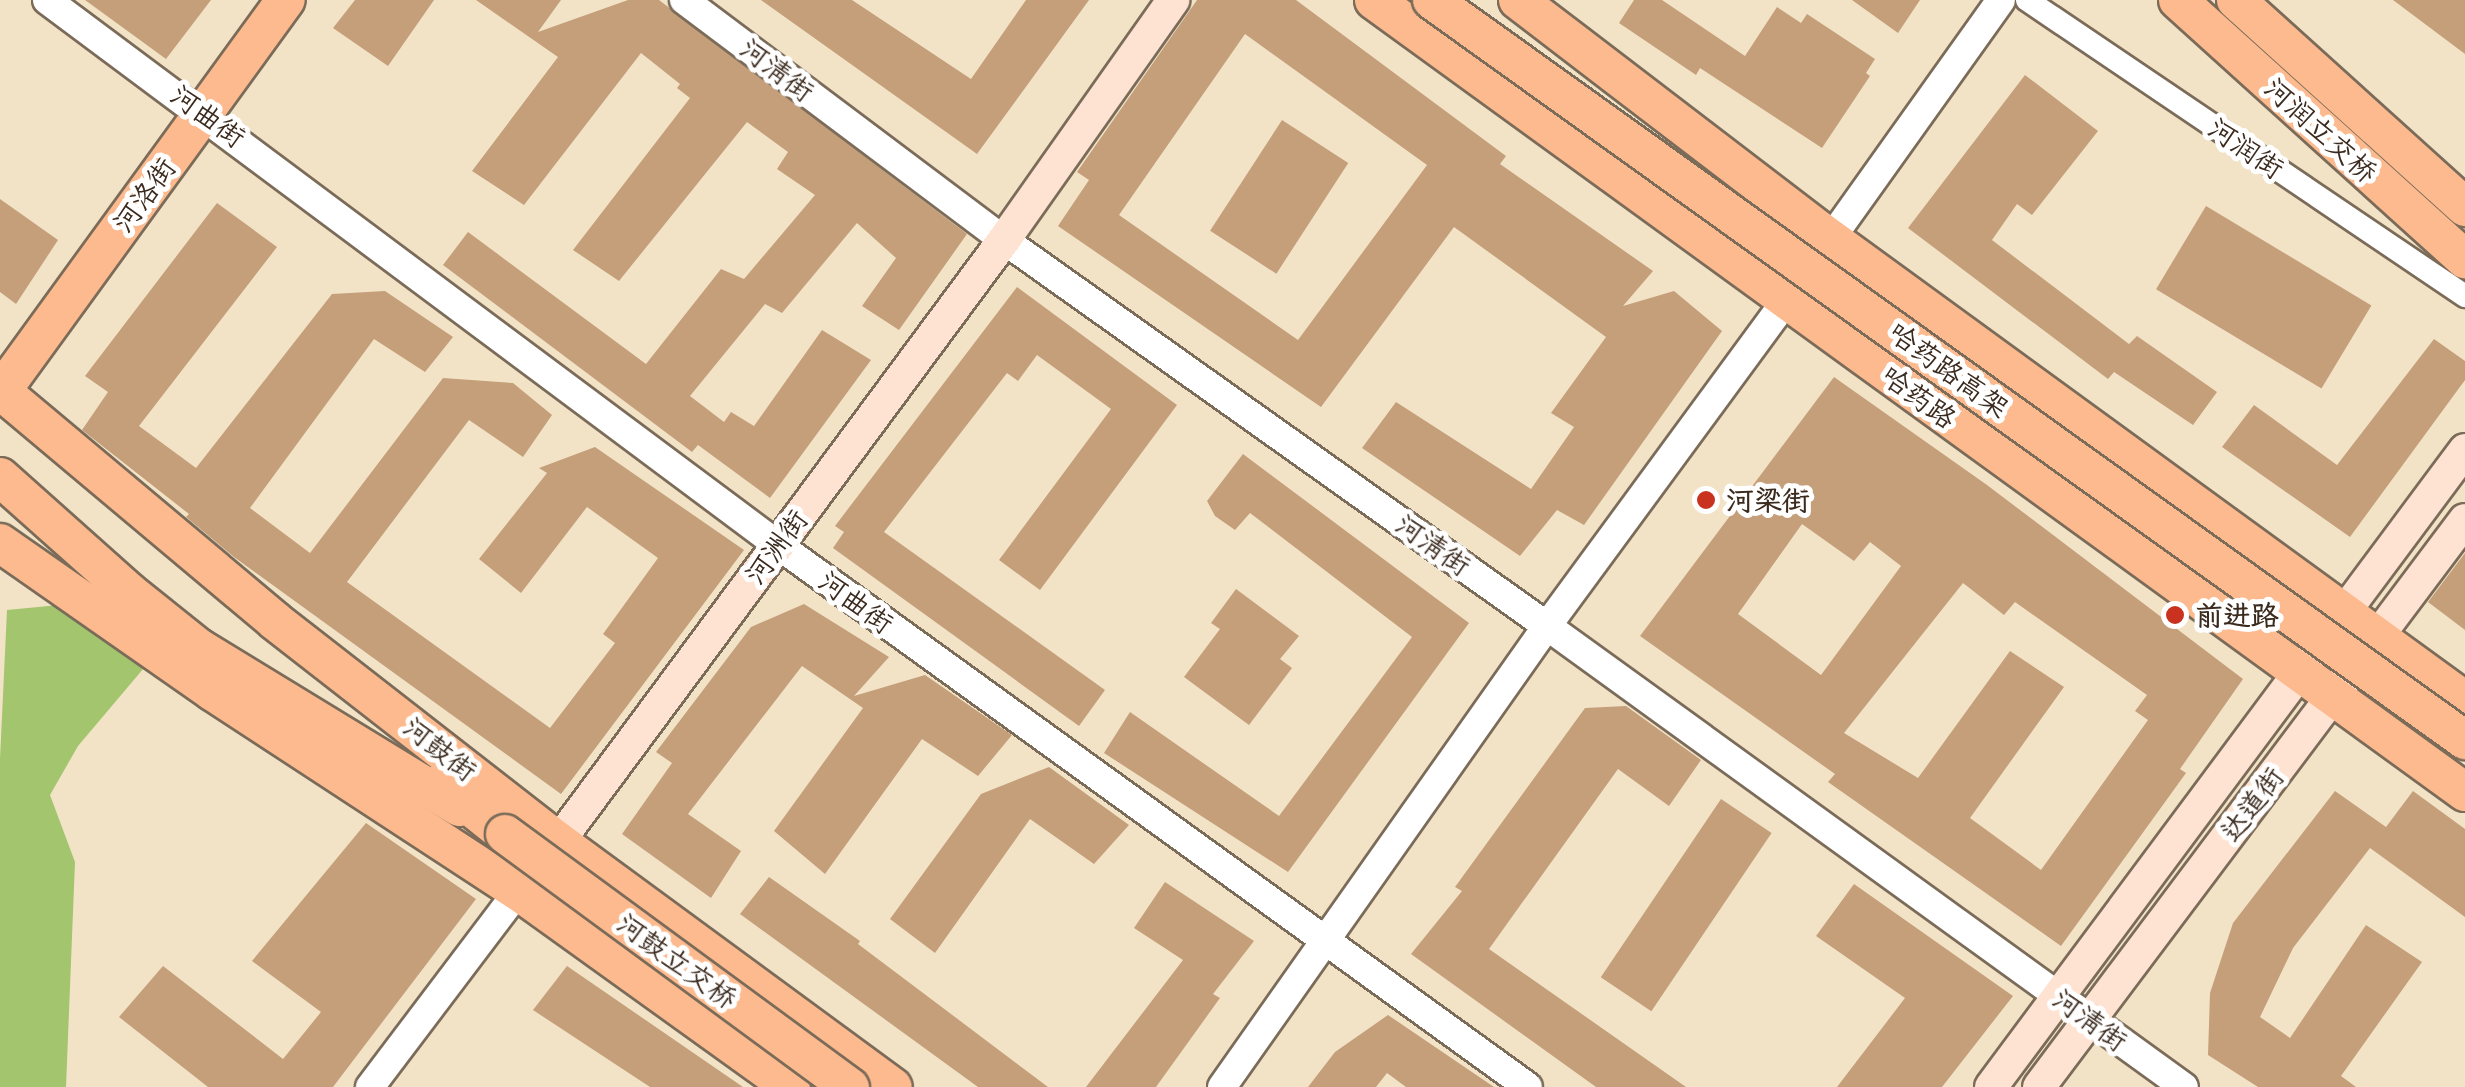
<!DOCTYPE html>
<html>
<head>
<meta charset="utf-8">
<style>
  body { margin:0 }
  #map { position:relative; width:2465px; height:1087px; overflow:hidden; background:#f2e3c7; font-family:Delius,"LXGW WenKai TC",sans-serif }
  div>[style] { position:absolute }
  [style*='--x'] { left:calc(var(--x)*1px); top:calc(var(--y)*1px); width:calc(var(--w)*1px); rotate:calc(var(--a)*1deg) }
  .green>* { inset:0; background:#a2c56e }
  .building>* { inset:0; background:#c49f7a; transform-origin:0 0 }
  .roads { filter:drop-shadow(2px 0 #7b6b59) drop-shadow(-2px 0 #7b6b59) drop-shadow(0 2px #7b6b59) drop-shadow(0 -2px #7b6b59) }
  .minor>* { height:22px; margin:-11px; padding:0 11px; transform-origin:11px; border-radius:11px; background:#fff }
  .tertiary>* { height:28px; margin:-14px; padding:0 14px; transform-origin:14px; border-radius:14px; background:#fff }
  .secondary>* { height:32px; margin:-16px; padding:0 16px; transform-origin:16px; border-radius:16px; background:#fee3d2 }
  .trunk>* { height:38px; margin:-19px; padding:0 19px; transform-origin:19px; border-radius:19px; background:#fcba8e }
  .bridges { filter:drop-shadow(2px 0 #7b6b59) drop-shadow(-2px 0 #7b6b59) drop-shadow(0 2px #7b6b59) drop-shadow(0 -2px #7b6b59) }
  .trunk-bridge>* { height:38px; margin:-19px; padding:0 19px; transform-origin:19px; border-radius:19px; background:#fcba8e }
  .dots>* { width:28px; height:28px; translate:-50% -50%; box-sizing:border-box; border:5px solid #fff; border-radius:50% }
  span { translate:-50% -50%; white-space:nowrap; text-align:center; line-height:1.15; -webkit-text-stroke:10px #fff; paint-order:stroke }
  .street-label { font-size:28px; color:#3b2a1e }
  .poi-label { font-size:28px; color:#3b2a1e; font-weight:700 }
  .left { translate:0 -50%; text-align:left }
</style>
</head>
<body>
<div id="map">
  <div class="green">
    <div style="clip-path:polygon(59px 605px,149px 662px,78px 746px,50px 795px,75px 862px,66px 1087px,0 1087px,0 759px,7px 610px)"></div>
  </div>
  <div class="building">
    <div style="clip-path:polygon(85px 0,211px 0,166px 59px)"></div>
    <div style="clip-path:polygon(355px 0,434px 0,388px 66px,333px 28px)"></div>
    <div style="clip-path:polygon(476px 0,561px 0,538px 32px,628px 0,659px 0,967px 234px,899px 330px,862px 306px,896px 258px,857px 223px,782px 313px,765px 304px,690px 396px,724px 422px,731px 412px,754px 426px,822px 330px,871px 360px,770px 498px,698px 445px,692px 452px,443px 265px,468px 232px,646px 364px,721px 269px,744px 279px,815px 195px,777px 169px,788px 152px,747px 122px,619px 281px,573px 250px,690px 98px,677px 88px,680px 84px,641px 53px,524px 205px,472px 171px,558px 57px)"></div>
    <div style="clip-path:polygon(761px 0,852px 0,971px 79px,1026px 0,1089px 0,977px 154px)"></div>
    <div style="clip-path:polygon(evenodd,1197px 0,1296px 0,1506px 156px,1500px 164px,1653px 271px,1623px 306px,1674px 291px,1722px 331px,1584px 525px,1557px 510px,1520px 556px,1362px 448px,1396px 402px,1531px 489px,1574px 427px,1551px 413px,1606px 337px,1454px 227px,1321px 407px,1058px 226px,1089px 180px,1077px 172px,1197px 0,1245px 34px,1427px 165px,1298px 340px,1119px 215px,1245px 34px)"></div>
    <div style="clip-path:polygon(1634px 0,1662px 0,1745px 56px,1777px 7px,1801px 23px,1807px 14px,1875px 59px,1866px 73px,1870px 76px,1822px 148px,1700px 68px,1696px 75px,1619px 23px)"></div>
    <div style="clip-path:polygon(1852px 0,1920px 0,1898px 33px)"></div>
    <div style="clip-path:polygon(2393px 0,2465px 0,2465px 54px)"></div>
    <div style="clip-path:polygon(2025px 75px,2098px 131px,2032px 215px,2017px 204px,1992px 240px,2129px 344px,2137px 336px,2217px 392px,2193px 425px,2114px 372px,2108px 379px,1908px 228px)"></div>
    <div style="left:1282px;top:120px;width:79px;height:132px;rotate:33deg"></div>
    <div style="clip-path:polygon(0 199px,58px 240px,16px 304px,0 292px)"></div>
    <div style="clip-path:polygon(217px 203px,277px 247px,139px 426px,196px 468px,332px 294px,385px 291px,453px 337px,425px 372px,374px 339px,250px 508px,310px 553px,443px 378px,513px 383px,552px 415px,523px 457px,469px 420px,347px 582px,550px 728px,615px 643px,603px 634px,658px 558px,587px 507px,521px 593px,479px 559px,547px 473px,539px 468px,595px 447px,744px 550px,561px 794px,234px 557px,186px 517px,189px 514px,82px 430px,108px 392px,85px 376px)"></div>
    <div style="left:2206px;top:206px;width:193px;height:97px;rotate:31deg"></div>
    <div style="clip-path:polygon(1017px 287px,1177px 405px,1040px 590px,999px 560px,1111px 409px,1037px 355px,1018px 381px,1007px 373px,884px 532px,1105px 690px,1079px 726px,833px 548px,844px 532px,835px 526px)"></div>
    <div style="clip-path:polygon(2434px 339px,2465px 361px,2465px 380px,2350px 537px,2222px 447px,2254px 405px,2337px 465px)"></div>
    <div style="clip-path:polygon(evenodd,1834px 377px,1987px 485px,2243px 679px,2180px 769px,2186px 773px,2061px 946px,1828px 782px,1835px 774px,1640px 636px,1834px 377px,1802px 524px,1854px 561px,1870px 542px,1901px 566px,1821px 675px,1738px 614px,1802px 524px,1834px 377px,1963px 583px,2004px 615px,2015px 602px,2147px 695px,2135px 711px,2148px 720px,2041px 870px,1970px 818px,2064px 687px,2010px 651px,1918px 778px,1844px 733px,1963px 583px)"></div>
    <div style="clip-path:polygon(1243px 454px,1469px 623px,1288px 872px,1104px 753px,1130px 712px,1279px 816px,1412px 637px,1250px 513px,1235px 530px,1215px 516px,1207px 501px)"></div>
    <div style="clip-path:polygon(2465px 553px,2465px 630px,2428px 602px)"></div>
    <div style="clip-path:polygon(1236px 589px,1299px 636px,1280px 659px,1292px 668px,1249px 725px,1184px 677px,1220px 629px,1211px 623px)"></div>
    <div style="clip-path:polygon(804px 604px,889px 657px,854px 696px,925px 675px,1012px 735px,978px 776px,922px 739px,825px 874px,774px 831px,863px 708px,802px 666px,688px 814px,741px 851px,711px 898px,622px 834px,672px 763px,656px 752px,751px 627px)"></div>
    <div style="clip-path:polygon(1626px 706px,1701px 760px,1669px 806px,1618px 769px,1489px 949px,1686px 1087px,1596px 1087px,1411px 954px,1462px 891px,1455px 887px,1585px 708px)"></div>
    <div style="clip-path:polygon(1049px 767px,1129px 825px,1094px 864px,1030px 819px,935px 953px,890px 919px,981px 794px)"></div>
    <div style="clip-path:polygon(2335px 791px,2386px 827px,2413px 791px,2465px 829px,2465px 917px,2370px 848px,2293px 948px,2260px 1017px,2290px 1038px,2366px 925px,2422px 962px,2341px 1076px,2356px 1087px,2258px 1087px,2208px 1055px,2210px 993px,2233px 923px)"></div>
    <div style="left:1721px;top:799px;width:61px;height:215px;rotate:34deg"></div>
    <div style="clip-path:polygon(366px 823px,476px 899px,333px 1087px,208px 1087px,119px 1017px,163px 966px,283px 1059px,321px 1012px,252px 961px)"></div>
    <div style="clip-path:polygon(769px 877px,860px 941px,858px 944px,1048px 1087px,978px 1087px,740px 914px)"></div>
    <div style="clip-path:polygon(1165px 882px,1254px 941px,1213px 994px,1220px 998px,1156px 1087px,1086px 1087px,1183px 960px,1134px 928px)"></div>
    <div style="clip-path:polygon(1854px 884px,2013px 996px,1942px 1087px,1837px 1087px,1905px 998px,1816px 936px)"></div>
    <div style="clip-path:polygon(567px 966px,743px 1087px,650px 1087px,533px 1010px)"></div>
    <div style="clip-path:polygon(1388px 1015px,1494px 1087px,1406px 1087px,1387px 1073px,1376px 1087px,1308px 1087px,1335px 1052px)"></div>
  </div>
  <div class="roads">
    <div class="minor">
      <div style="--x:2027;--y:0;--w:529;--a:34.05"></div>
    </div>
    <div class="tertiary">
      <div style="--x:47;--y:0;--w:912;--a:36.71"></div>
      <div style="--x:778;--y:545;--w:925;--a:35.85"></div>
      <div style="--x:684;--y:0;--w:400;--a:36.9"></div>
      <div style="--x:1004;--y:240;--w:666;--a:35.41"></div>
      <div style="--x:1547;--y:626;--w:786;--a:35.89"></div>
      <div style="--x:1822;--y:251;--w:308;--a:-54.5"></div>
      <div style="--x:370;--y:1087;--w:246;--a:-52.9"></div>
      <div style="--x:1222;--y:1087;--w:564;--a:-54.82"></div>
      <div style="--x:1547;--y:626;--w:422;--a:-53.7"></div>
    </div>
    <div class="secondary">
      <div style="--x:544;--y:861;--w:773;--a:-53.47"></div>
      <div style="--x:1004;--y:240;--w:294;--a:-54.8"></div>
      <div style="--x:1991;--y:1087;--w:794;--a:-53.35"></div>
      <div style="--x:2039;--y:1087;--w:709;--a:-53.08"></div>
    </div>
    <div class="trunk">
      <div style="--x:1374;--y:0;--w:1348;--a:35.98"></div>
      <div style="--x:1518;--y:0;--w:394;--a:37.4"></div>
      <div style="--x:1831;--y:239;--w:784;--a:36.08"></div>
      <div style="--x:2178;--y:0;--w:387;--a:42.1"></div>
      <div style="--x:2236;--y:0;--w:309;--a:42.1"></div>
      <div style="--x:0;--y:390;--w:359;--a:40"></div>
      <div style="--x:275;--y:621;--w:360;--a:37.9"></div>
      <div style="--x:559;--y:842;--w:414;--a:36.3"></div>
      <div style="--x:0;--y:393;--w:486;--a:-54"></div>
      <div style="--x:0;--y:477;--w:173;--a:41.7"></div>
      <div style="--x:129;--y:592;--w:90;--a:38.7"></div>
      <div style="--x:199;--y:648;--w:305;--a:31.4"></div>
      <div style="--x:0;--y:543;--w:259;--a:34.9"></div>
      <div style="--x:212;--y:691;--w:366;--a:33.2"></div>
      <div style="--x:518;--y:891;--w:336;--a:35.7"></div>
      <div style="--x:441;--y:783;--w:82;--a:38.6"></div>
    </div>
  </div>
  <div class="bridges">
    <div class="trunk-bridge">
      <div style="--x:1432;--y:0;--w:1271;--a:35.62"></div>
      <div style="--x:505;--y:834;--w:428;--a:36.3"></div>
    </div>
  </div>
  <div class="dots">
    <div style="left:1706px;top:500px;background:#c8321e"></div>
    <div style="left:2175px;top:615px;background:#c8321e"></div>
  </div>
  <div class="street-label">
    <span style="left:777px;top:70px;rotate:37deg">河清街</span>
    <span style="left:208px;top:116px;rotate:36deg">河曲街</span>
    <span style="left:2321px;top:130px;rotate:42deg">河润立交桥</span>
    <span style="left:2246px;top:148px;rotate:34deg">河润街</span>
    <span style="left:144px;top:195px;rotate:-54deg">河洛街</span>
    <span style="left:1949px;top:370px;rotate:36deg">哈药路高架</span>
    <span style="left:1919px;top:397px;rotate:36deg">哈药路</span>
    <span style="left:1433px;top:545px;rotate:35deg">河清街</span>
    <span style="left:776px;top:547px;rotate:-54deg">河洲街</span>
    <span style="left:856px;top:602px;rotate:36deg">河曲街</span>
    <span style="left:440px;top:749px;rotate:38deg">河鼓街</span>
    <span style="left:2252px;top:804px;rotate:-53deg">达道街</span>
    <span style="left:677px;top:961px;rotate:36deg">河鼓立交桥</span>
    <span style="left:2090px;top:1020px;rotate:36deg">河清街</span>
  </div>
  <div class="poi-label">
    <span class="left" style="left:1726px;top:500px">河梁街</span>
    <span class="left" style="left:2195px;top:615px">前进路</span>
  </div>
</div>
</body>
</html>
